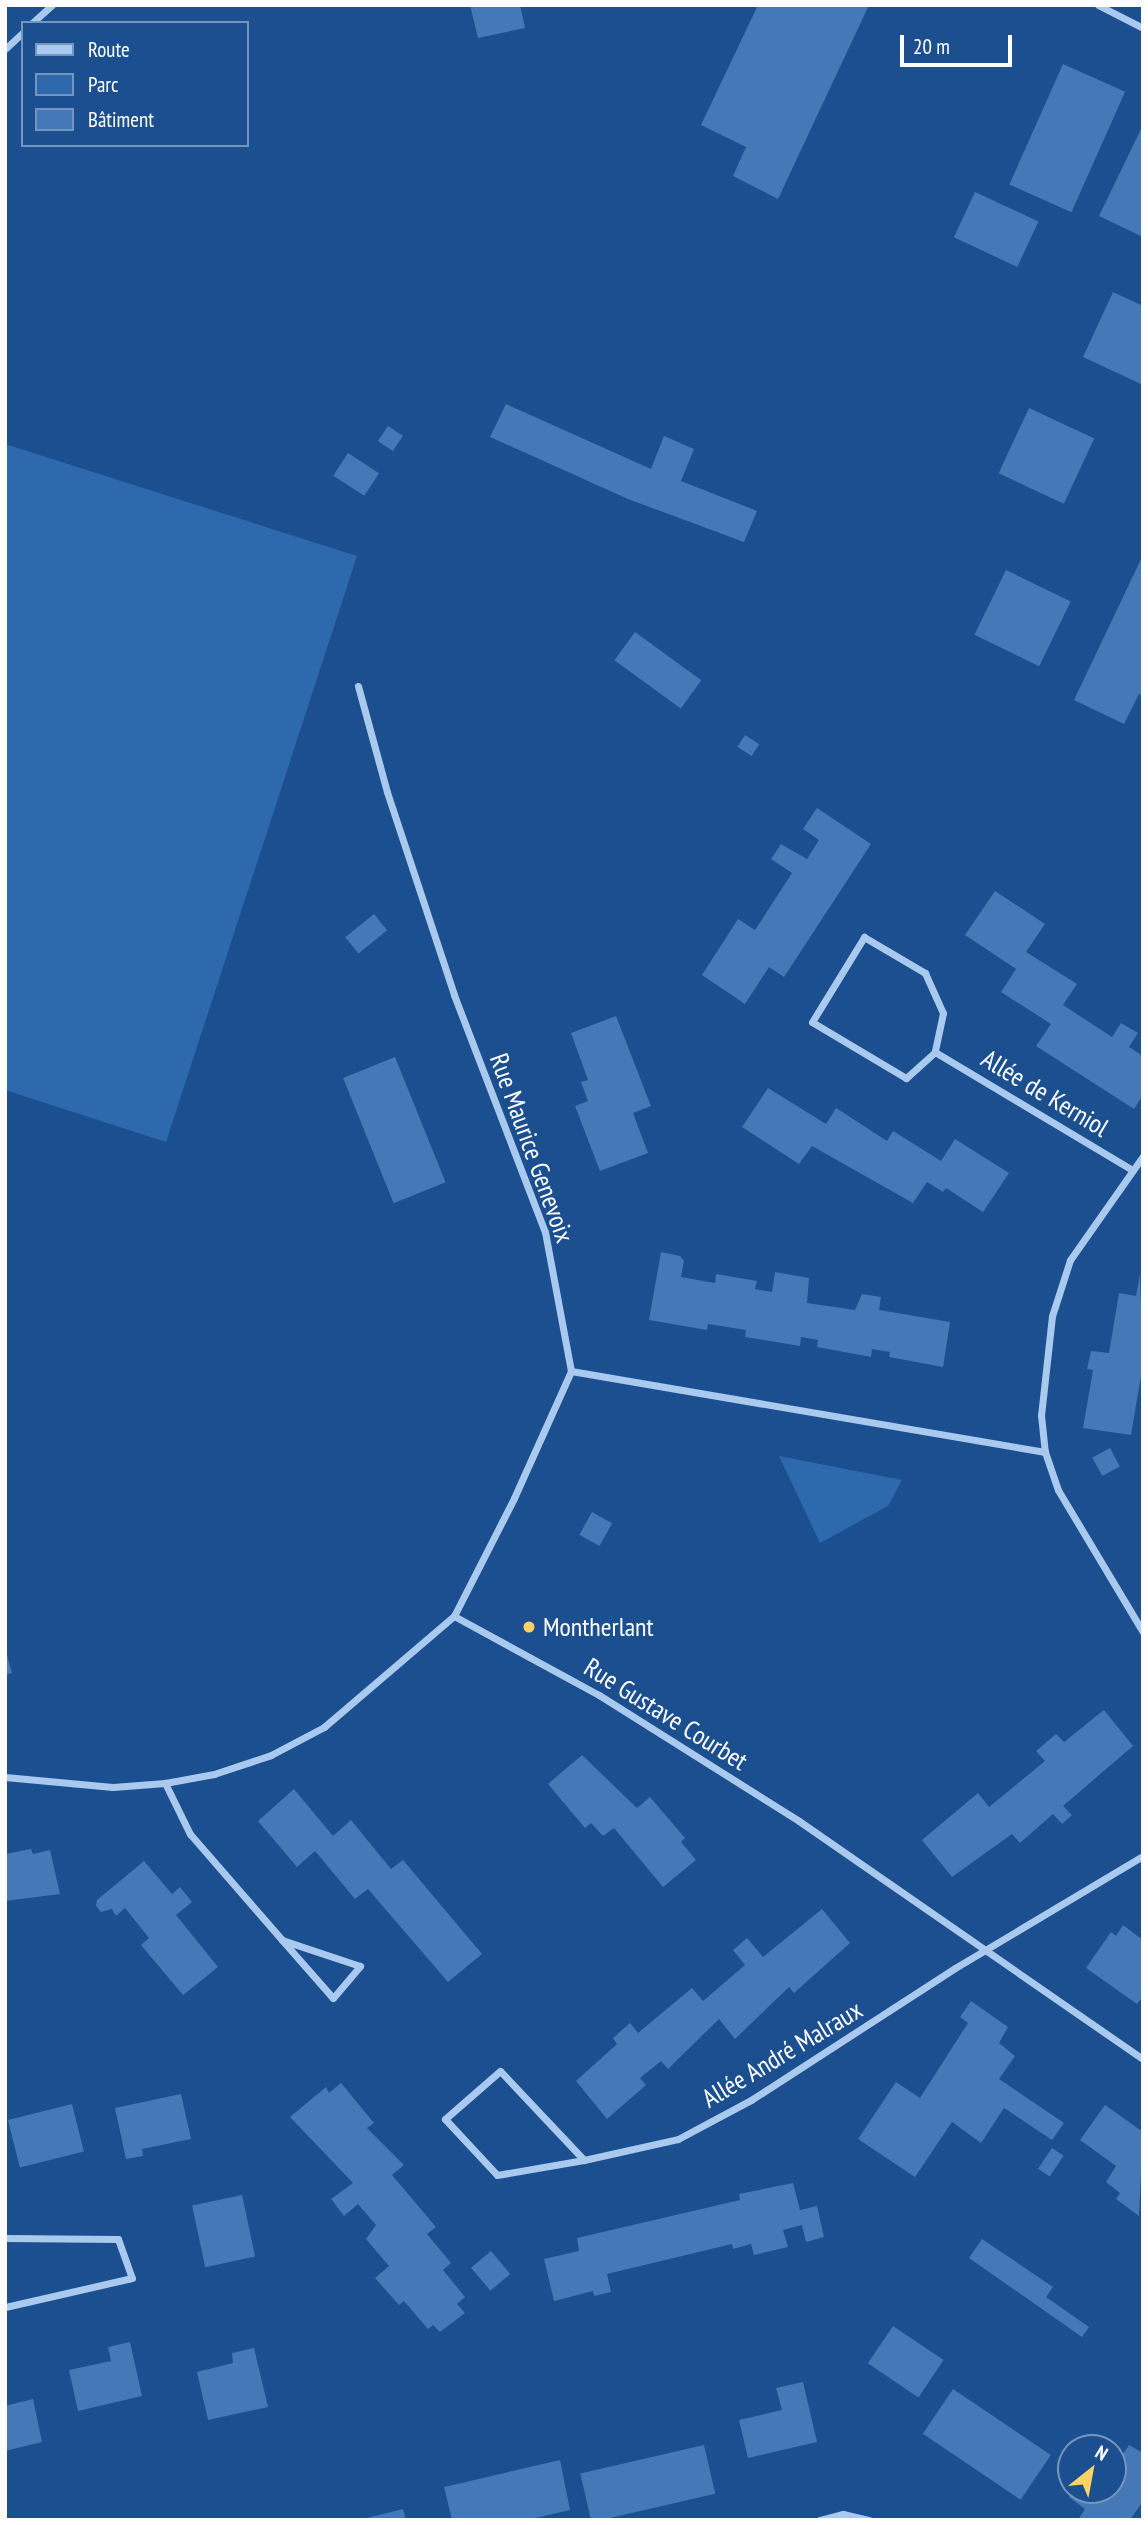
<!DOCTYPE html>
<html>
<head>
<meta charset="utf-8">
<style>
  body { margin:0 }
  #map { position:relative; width:1148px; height:2525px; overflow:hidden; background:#1b4f8f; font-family:"PT Sans Narrow",sans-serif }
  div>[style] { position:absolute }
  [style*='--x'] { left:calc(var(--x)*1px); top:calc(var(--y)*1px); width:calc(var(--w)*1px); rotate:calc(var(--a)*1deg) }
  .green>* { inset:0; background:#2e69ad }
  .building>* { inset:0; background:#4478b7; transform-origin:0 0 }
  .street>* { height:7px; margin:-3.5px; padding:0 3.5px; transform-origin:3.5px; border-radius:3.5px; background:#a9c9ee }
  .dots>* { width:19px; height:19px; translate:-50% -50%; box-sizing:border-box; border:4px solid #1b4f8f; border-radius:50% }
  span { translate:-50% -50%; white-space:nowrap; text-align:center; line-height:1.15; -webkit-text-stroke:5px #1b4f8f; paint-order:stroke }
  .street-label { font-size:26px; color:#fff }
  .poi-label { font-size:26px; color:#fff }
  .left { translate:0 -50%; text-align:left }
  .frame { position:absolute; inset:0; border:7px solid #fff; pointer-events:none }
  .legend { position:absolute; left:21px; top:21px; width:228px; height:126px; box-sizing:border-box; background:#1b4f8f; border:2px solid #7695bc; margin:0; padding:9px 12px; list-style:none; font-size:21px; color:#fff }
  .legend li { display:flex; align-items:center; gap:14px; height:35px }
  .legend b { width:35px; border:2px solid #7695bc }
  .north { position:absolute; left:1057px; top:2434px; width:70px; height:70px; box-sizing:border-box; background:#1b4f8f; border:2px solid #7695bc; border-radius:50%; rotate:31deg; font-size:19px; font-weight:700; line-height:28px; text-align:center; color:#fff }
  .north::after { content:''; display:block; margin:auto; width:24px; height:32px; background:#ffd166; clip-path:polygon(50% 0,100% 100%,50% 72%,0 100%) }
  .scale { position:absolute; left:900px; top:35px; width:112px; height:32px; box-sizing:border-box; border:4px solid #fff; border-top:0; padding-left:9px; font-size:21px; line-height:24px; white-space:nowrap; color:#fff; -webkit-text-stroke:5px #1b4f8f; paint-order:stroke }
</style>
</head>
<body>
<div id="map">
  <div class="green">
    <div style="clip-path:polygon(5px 444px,357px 556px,166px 1142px,5px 1090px)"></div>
    <div style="clip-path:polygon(779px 1456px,902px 1480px,888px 1506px,820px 1543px)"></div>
  </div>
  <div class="building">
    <div style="clip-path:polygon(470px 5px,520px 5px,525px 28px,478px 38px)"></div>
    <div style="clip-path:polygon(758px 5px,869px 5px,778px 199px,733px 176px,746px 147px,701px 125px)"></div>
    <div style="left:1063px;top:64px;width:68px;height:132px;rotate:24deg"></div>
    <div style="clip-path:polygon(1143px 125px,1143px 237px,1099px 216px)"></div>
    <div style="left:975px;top:192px;width:70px;height:50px;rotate:25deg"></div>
    <div style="clip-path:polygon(1113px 292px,1143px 306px,1143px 385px,1083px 357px)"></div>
    <div style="clip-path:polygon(506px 404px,651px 469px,664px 436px,694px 449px,681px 481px,757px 511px,744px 542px,628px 499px,490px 437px)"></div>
    <div style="left:1029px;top:408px;width:72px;height:72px;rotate:25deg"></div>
    <div style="left:388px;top:426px;width:18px;height:18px;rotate:34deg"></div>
    <div style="left:348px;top:453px;width:37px;height:27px;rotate:33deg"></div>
    <div style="clip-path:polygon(1143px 555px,1143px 696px,1139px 694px,1124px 724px,1074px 700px)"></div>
    <div style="left:1006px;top:570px;width:72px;height:72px;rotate:26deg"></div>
    <div style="left:635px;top:632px;width:82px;height:35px;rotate:36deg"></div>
    <div style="left:745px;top:735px;width:17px;height:14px;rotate:33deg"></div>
    <div style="clip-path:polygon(817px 808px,871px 844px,784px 977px,769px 967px,745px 1004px,702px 975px,738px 919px,755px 930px,792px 873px,771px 859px,781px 844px,807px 859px,819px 840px,803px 829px)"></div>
    <div style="clip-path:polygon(995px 891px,1045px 924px,1026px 952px,1077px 984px,1063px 1005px,1112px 1037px,1121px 1023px,1138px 1033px,1129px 1047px,1143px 1056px,1143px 1095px,1134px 1109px,1036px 1046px,1051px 1024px,1001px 992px,1016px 969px,965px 935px)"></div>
    <div style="left:374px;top:914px;width:21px;height:37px;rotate:51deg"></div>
    <div style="clip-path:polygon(616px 1016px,651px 1106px,633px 1113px,648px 1153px,600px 1171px,575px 1106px,588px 1101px,581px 1082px,588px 1080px,571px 1033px)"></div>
    <div style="left:395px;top:1057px;width:135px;height:56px;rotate:68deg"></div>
    <div style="clip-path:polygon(768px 1088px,826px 1124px,836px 1108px,887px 1141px,893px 1131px,941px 1161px,955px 1139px,1009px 1173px,983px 1212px,946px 1188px,943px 1192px,927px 1182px,913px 1203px,812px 1146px,799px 1164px,742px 1127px)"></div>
    <div style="clip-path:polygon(661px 1252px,680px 1256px,684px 1261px,681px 1277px,715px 1283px,716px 1274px,757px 1281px,755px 1289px,772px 1292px,775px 1272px,809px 1278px,807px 1303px,855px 1310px,862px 1294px,881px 1297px,879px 1310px,950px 1322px,943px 1367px,889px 1357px,890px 1352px,872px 1349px,871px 1357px,817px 1347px,818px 1340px,801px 1337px,800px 1346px,745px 1337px,746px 1330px,708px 1324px,707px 1330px,649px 1320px)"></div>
    <div style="clip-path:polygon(1140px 1274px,1143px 1364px,1131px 1435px,1083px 1428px,1093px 1370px,1087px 1369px,1091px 1351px,1109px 1353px,1119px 1293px,1136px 1296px)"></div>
    <div style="left:1110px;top:1448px;width:21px;height:20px;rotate:62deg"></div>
    <div style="left:592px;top:1512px;width:23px;height:26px;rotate:29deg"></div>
    <div style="clip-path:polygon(5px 1648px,12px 1673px,5px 1675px)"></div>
    <div style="clip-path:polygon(1104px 1710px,1133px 1746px,1063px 1806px,1072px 1815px,1062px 1824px,1053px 1814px,1020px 1843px,1012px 1834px,952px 1877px,922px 1840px,978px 1793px,989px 1807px,1045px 1761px,1036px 1751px,1056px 1734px,1064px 1742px)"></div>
    <div style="clip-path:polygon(582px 1755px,637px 1808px,650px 1797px,685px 1838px,681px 1842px,696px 1860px,663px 1887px,614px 1828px,603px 1836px,591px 1823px,585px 1828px,548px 1784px)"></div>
    <div style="clip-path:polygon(294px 1789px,333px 1836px,351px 1820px,391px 1869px,403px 1860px,482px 1954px,448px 1982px,368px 1889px,355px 1899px,315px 1851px,297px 1867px,258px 1821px)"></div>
    <div style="clip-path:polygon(31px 1849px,33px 1854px,50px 1850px,60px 1894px,5px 1901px,5px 1854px)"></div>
    <div style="clip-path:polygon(144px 1861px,172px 1894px,180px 1887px,192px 1902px,176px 1915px,218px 1967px,183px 1995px,141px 1945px,149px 1938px,125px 1908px,116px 1916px,112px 1909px,101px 1912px,96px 1906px,97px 1900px)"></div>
    <div style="clip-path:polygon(822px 1909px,850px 1943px,794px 1993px,789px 1987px,735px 2039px,719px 2019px,668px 2069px,661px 2061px,640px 2078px,646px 2085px,607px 2119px,576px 2081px,617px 2044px,613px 2038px,630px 2023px,638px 2033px,692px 1988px,703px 2001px,745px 1965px,733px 1950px,747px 1938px,763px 1957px)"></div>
    <div style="clip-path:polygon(1123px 1925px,1143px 1940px,1143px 1997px,1137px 2004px,1086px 1968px,1111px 1932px,1116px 1936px)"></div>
    <div style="clip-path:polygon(971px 2001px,1008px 2027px,999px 2043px,1015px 2056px,999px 2079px,1064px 2123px,1052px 2140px,1004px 2108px,981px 2143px,952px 2122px,915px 2177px,858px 2139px,896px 2082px,920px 2098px,968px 2023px,960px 2017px)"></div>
    <div style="clip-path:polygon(341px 2083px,374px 2123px,367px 2128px,404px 2165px,392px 2175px,436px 2227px,427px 2234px,451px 2263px,443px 2270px,465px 2297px,457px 2304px,465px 2313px,440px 2332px,433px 2325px,428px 2329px,404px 2301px,399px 2305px,375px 2278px,389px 2266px,366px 2239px,376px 2225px,358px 2204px,344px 2216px,331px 2199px,353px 2183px,290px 2117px,326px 2087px,329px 2093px)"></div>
    <div style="clip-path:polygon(181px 2094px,191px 2139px,142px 2149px,143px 2156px,126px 2159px,115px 2108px)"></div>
    <div style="left:72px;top:2104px;width:49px;height:66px;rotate:76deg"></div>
    <div style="clip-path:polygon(1105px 2105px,1143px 2132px,1139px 2216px,1116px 2199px,1120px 2193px,1106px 2182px,1116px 2166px,1080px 2140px)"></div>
    <div style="left:1052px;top:2148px;width:14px;height:25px;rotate:34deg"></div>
    <div style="clip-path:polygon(793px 2183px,800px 2210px,817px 2206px,824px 2237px,806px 2242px,802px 2225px,783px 2230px,788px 2247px,754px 2255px,751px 2244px,733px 2249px,732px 2244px,607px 2274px,611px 2292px,594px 2296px,593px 2291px,554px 2301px,544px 2259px,579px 2251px,577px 2238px,740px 2200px,739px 2194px)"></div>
    <div style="left:242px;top:2195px;width:63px;height:51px;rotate:78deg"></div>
    <div style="clip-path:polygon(982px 2239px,1053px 2287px,1046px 2297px,1089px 2327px,1082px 2337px,969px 2258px)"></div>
    <div style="left:491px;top:2251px;width:30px;height:26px;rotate:50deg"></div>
    <div style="left:893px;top:2326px;width:61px;height:45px;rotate:34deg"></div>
    <div style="clip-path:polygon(130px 2342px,142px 2396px,78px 2411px,69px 2370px,111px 2361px,108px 2347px)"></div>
    <div style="clip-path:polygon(254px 2348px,268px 2407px,208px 2420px,197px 2372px,233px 2363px,232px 2353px)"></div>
    <div style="clip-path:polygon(803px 2382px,817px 2442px,748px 2458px,739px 2420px,782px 2410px,776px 2388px)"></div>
    <div style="left:953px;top:2389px;width:118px;height:54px;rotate:34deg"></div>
    <div style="clip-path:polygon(33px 2399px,42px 2442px,5px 2451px,5px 2406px)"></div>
    <div style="left:704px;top:2445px;width:50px;height:127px;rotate:77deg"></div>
    <div style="clip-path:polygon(1129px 2445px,1143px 2453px,1143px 2501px,1130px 2520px,1078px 2520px,1085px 2509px,1069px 2497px,1073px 2490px,1113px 2490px,1113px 2469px)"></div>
    <div style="clip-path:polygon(560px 2460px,570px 2510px,527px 2520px,452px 2520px,444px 2487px)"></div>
    <div style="clip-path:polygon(403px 2509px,406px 2520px,363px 2520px,363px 2519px)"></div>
  </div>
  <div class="street">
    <div style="--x:1098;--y:5;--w:51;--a:27.1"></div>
    <div style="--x:32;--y:23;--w:27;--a:-42"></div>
    <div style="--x:5;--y:49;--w:25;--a:-43"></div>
    <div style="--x:358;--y:686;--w:110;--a:74.7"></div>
    <div style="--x:387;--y:792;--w:214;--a:71.7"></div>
    <div style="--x:454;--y:995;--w:254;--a:69"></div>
    <div style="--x:545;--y:1232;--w:141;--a:79.4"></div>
    <div style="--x:571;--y:1371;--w:481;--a:9.7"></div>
    <div style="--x:864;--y:937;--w:71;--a:30.5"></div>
    <div style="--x:925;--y:973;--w:44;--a:65.8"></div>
    <div style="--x:943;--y:1013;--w:40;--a:102"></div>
    <div style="--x:935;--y:1052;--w:39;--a:138"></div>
    <div style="--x:906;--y:1078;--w:109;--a:-149.2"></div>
    <div style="--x:812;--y:1022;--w:100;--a:-58.5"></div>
    <div style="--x:935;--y:1052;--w:230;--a:30.9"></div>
    <div style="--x:1143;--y:1156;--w:127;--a:125.1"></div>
    <div style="--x:1070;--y:1260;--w:59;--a:107.8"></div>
    <div style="--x:1052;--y:1316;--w:100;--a:96.3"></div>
    <div style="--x:1041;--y:1415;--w:37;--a:84"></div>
    <div style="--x:1045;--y:1452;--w:40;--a:71.1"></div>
    <div style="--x:1058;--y:1490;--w:165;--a:59.1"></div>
    <div style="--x:454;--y:1616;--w:132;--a:-63"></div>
    <div style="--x:514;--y:1498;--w:139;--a:-65.8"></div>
    <div style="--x:5;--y:1777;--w:108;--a:5.3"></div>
    <div style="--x:113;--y:1787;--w:52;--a:-4.4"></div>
    <div style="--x:165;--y:1783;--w:50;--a:-10.4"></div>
    <div style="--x:214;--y:1774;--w:60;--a:-18.4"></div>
    <div style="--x:271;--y:1755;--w:60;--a:-27.8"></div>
    <div style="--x:324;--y:1727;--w:171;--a:-40.5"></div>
    <div style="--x:454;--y:1616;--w:165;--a:28.6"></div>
    <div style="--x:599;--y:1695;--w:236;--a:32.2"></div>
    <div style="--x:799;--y:1821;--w:418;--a:34.7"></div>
    <div style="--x:165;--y:1783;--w:57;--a:63.9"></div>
    <div style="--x:190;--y:1834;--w:140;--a:49"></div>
    <div style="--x:282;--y:1940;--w:77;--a:48.7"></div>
    <div style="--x:333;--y:1998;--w:42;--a:-49.8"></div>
    <div style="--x:360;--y:1966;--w:82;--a:-161.6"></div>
    <div style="--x:584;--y:2160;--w:122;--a:-133.3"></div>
    <div style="--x:500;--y:2071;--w:73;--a:138.9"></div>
    <div style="--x:445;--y:2119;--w:76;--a:47.1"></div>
    <div style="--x:497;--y:2175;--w:88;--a:-9.8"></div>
    <div style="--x:584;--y:2160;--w:96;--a:-12.6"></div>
    <div style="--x:678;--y:2139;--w:83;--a:-28.1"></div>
    <div style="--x:751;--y:2100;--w:243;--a:-32.9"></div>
    <div style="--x:955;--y:1968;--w:219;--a:-30.8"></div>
    <div style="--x:5;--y:2238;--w:113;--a:0.5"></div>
    <div style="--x:118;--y:2239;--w:41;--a:70.3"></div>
    <div style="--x:132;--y:2278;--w:130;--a:167.1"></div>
    <div style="--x:820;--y:2520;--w:24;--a:-15"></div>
    <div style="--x:843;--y:2514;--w:27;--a:13"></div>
  </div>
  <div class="dots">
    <div style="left:529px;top:1627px;background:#ffd166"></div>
  </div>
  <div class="street-label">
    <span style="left:1045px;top:1093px;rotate:31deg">Allée de Kerniol</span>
    <span style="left:532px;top:1148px;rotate:70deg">Rue Maurice Genevoix</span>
    <span style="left:666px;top:1714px;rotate:32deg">Rue Gustave Courbet</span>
    <span style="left:782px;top:2054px;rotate:-31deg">Allée André Malraux</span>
  </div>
  <div class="poi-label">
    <span class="left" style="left:543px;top:1627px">Montherlant</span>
  </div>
  <div class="frame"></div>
  <ul class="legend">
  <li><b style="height:9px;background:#a9c9ee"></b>Route</li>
  <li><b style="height:19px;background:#2e69ad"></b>Parc</li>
  <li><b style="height:19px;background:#4478b7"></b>Bâtiment</li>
  </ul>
  <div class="north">N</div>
  <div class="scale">20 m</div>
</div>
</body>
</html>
